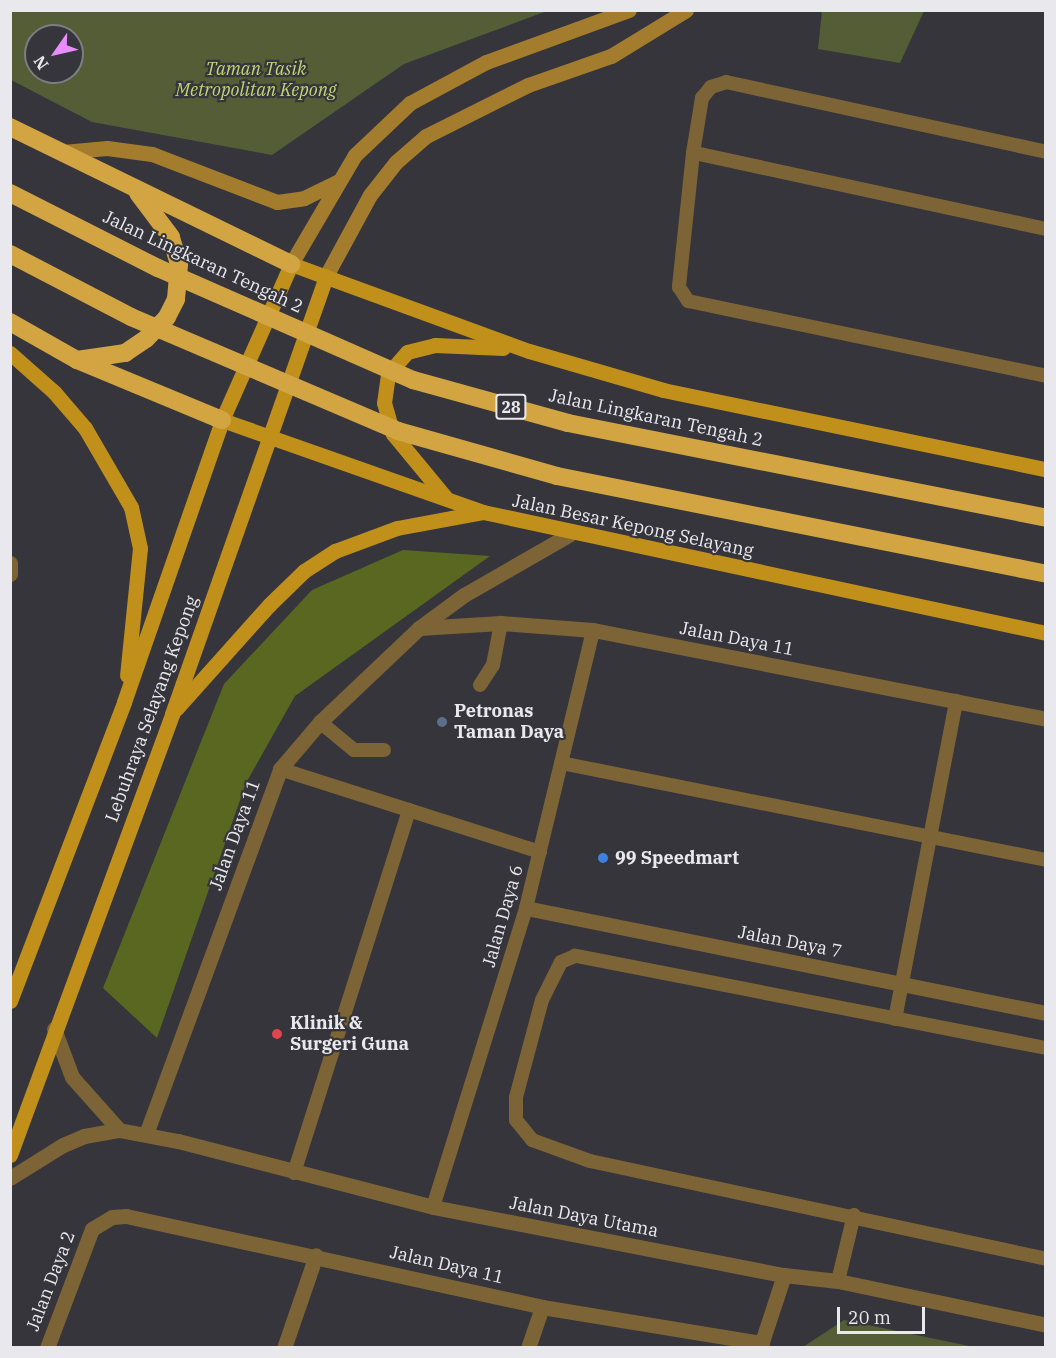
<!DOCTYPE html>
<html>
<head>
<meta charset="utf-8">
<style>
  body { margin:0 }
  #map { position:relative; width:1056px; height:1358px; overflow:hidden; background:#36353b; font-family:"IBM Plex Serif",serif }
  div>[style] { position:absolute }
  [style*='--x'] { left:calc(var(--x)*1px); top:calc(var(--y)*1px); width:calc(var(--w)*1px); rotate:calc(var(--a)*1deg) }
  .green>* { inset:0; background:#545d36 }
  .forest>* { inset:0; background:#5a6720 }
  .lane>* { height:14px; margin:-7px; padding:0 7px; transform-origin:7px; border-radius:7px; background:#7c6436 }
  .street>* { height:15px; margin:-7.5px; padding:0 7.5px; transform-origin:7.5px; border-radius:7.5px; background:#7c6436 }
  .secondary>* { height:15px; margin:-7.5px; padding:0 7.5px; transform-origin:7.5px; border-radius:7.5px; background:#a37d2d }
  .primary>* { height:15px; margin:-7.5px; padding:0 7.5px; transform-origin:7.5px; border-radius:7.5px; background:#c0901b }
  .highway>* { height:18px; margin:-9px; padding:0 9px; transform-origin:9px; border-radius:9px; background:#d2a442 }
  .highway-bridge>* { height:18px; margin:-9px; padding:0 9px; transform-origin:9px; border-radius:9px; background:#d2a442 }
  .dots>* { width:16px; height:16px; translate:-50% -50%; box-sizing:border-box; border:3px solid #36353b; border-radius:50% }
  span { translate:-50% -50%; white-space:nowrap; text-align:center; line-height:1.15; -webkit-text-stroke:4.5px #36353b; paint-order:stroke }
  .shield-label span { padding:2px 4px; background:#36353b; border:2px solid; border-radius:4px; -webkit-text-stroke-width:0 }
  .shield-label { font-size:16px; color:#e9e9ed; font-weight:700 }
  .park-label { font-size:18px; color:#c0d673; font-style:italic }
  .street-label { font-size:18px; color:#e9e9ed }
  .poi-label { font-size:18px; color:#e9e9ed; font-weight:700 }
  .left { translate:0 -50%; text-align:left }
  .frame { position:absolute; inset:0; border:12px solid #e9e9ed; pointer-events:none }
  .north { position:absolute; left:24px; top:24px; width:60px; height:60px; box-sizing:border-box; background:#36353b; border:2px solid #7e7d82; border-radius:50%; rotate:236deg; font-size:16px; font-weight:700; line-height:24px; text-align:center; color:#e9e9ed }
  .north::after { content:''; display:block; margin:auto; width:21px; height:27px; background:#ea8dfc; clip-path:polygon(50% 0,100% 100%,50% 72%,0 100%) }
  .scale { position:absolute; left:837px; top:1307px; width:88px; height:27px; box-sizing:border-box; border:3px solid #e9e9ed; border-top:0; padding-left:8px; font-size:18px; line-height:21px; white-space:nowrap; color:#e9e9ed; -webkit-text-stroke:4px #36353b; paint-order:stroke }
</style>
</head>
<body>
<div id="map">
  <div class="green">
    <div style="clip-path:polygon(evenodd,10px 11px,11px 10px,547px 11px,404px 64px,272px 155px,92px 122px,11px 80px,10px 11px,36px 36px,72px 36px,72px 72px,36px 72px,36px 36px)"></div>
    <div style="clip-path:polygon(822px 11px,822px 10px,924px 11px,900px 63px,818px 49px)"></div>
    <div style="clip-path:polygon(844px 1320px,974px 1347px,803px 1347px)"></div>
  </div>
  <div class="forest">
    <div style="clip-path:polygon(403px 550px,490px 556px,295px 696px,246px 783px,157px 1038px,103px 988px,224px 684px,312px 590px)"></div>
  </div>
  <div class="lane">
    <div style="--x:693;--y:153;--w:56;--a:-80.7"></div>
    <div style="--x:702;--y:98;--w:14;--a:-51"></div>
    <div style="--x:711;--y:87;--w:16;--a:-18"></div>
    <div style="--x:726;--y:82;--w:328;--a:12.3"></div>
    <div style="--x:1046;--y:229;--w:361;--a:-167.8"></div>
    <div style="--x:693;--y:153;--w:135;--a:96"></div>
    <div style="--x:679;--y:287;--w:17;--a:57"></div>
    <div style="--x:688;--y:301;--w:366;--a:11.8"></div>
    <div style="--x:480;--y:685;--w:24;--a:-57"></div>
    <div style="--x:493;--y:665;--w:43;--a:-79.2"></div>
    <div style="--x:320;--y:722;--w:44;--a:39.5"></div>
    <div style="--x:354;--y:750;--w:30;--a:0"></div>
    <div style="--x:561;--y:763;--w:495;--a:11.3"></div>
    <div style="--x:280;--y:769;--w:273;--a:17.7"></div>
    <div style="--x:895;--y:1019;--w:324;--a:-79.1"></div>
    <div style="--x:1046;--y:1048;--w:480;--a:-168.9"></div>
    <div style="--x:575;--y:956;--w:15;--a:157"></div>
    <div style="--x:561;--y:962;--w:42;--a:116.6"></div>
    <div style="--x:542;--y:1000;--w:100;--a:105"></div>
    <div style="--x:516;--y:1097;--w:23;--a:90"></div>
    <div style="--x:516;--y:1120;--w:26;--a:51"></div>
    <div style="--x:532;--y:1140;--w:62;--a:19.9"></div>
    <div style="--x:590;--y:1161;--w:466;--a:12.1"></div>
    <div style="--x:294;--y:1173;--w:381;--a:-72.4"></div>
    <div style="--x:433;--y:1207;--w:313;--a:-72.7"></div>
    <div style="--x:526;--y:908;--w:286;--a:-76.4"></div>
    <div style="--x:838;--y:1281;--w:68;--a:-76.4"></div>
  </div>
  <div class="street">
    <div style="--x:10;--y:563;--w:11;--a:90"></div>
    <div style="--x:419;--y:628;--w:82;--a:-3.5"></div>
    <div style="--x:501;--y:623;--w:92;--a:4.4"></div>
    <div style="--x:593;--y:630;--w:462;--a:11.1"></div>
    <div style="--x:526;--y:908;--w:530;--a:11.42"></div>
    <div style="--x:54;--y:1029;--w:51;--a:69.4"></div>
    <div style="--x:72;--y:1077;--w:71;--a:48.4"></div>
    <div style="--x:146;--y:1134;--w:389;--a:-69.8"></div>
    <div style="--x:280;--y:769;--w:62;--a:-49.6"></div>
    <div style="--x:320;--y:722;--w:137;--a:-43.5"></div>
    <div style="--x:419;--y:628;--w:56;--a:-36.3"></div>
    <div style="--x:464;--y:595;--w:122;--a:-29.9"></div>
    <div style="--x:10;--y:1178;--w:62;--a:-31.9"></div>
    <div style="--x:63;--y:1145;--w:23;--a:-23"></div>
    <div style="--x:84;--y:1136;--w:36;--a:-10"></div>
    <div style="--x:119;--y:1130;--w:60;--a:10.6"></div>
    <div style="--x:178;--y:1141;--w:263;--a:14.5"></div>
    <div style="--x:433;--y:1207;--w:358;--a:11"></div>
    <div style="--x:784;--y:1275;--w:54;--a:6.3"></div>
    <div style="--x:838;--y:1281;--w:213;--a:11.9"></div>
    <div style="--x:47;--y:1348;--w:127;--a:-69.3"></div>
    <div style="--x:92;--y:1229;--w:23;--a:-31"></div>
    <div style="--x:112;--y:1217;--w:14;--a:-4"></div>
    <div style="--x:126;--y:1216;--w:426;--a:12.3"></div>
    <div style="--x:542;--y:1307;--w:223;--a:9.3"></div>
    <div style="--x:284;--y:1348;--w:98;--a:-71"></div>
    <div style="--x:528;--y:1348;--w:43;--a:-71.1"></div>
    <div style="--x:760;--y:1348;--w:77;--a:-71.8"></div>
  </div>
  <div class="secondary">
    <div style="--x:63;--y:152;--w:44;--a:-5.2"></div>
    <div style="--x:107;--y:148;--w:45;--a:7.6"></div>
    <div style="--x:152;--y:154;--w:134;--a:21"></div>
    <div style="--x:277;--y:202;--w:27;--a:-8"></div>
    <div style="--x:304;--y:198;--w:37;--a:-26"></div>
    <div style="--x:291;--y:264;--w:126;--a:-59.6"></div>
    <div style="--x:355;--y:155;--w:76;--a:-43.4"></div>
    <div style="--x:410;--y:103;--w:86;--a:-28.3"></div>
    <div style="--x:486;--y:62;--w:152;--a:-20"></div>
    <div style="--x:326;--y:276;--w:92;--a:-61.5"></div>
    <div style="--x:370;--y:195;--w:42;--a:-51.8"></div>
    <div style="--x:396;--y:162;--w:40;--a:-41"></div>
    <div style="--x:426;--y:136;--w:114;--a:-26.6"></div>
    <div style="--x:528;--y:85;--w:88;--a:-19.3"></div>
    <div style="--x:611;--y:56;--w:88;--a:-31.5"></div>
  </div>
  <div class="primary">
    <div style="--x:10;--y:353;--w:59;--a:41.6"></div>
    <div style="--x:54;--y:392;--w:48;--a:49.3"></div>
    <div style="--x:85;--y:428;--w:91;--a:59.8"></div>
    <div style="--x:131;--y:507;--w:42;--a:77.6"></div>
    <div style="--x:140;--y:548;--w:128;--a:95.8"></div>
    <div style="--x:222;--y:420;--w:277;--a:19.4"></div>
    <div style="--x:483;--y:512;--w:576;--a:12.13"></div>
    <div style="--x:446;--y:498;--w:83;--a:-129.6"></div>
    <div style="--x:393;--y:434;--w:32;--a:-106"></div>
    <div style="--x:384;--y:403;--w:29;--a:-82"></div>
    <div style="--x:388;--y:374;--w:29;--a:-49"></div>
    <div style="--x:407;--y:352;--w:29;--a:-14"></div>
    <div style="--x:435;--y:345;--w:68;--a:2.5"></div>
    <div style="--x:176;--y:709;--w:140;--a:-48.2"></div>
    <div style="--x:269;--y:605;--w:49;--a:-44.2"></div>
    <div style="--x:304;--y:571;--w:37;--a:-33"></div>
    <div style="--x:335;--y:551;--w:66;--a:-20.4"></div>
    <div style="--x:397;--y:528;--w:87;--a:-10.5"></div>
    <div style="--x:10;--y:1001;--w:320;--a:-69.1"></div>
    <div style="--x:124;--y:702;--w:299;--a:-70.8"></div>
    <div style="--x:222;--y:420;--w:171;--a:-66.1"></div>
    <div style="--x:291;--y:264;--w:253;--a:20.1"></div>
    <div style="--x:529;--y:351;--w:140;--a:16.2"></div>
    <div style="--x:663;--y:390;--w:391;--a:11.7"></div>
    <div style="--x:10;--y:1155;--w:470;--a:-69.8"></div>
    <div style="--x:172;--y:714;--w:464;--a:-70.6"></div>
  </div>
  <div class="highway">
    <div style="--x:10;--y:127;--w:313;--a:26"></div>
    <div style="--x:10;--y:322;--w:77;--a:29.6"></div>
    <div style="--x:77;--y:360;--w:157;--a:22.5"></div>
    <div style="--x:77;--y:360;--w:49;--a:-8.3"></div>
    <div style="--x:125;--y:353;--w:25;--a:-34"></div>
    <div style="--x:146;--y:339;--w:30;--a:-46"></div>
    <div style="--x:167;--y:317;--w:20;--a:-63"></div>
    <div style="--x:176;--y:299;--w:35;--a:-85"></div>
    <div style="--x:179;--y:264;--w:28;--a:-107"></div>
    <div style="--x:171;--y:237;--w:55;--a:-126.9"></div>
  </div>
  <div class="highway-bridge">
    <div style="--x:10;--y:193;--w:166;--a:26.9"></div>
    <div style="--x:158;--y:268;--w:279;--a:23.7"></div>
    <div style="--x:413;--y:380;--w:161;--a:15.5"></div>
    <div style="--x:568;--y:423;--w:487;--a:11.2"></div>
    <div style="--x:10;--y:254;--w:136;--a:27.5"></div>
    <div style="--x:131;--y:317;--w:290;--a:23.1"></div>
    <div style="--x:398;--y:431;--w:165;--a:15.8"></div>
    <div style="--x:557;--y:476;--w:499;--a:11.3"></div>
  </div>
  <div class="dots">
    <div style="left:442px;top:722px;background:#5c6f8a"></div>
    <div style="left:603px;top:858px;background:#3f7fe0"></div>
    <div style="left:277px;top:1034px;background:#e0444e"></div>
  </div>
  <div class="shield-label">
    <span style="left:511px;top:407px">28</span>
  </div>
  <div class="park-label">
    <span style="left:256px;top:80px">Taman Tasik<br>Metropolitan Kepong</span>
  </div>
  <div class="street-label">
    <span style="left:203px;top:262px;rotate:25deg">Jalan Lingkaran Tengah 2</span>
    <span style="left:656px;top:418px;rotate:12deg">Jalan Lingkaran Tengah 2</span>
    <span style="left:633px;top:526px;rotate:12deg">Jalan Besar Kepong Selayang</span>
    <span style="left:737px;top:639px;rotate:11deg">Jalan Daya 11</span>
    <span style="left:152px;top:709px;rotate:-70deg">Lebuhraya Selayang Kepong</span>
    <span style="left:235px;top:835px;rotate:-70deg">Jalan Daya 11</span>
    <span style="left:503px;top:916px;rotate:-74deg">Jalan Daya 6</span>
    <span style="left:790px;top:942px;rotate:11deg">Jalan Daya 7</span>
    <span style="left:584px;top:1217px;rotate:11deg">Jalan Daya Utama</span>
    <span style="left:447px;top:1265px;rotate:13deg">Jalan Daya 11</span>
    <span style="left:51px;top:1281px;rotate:-69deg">Jalan Daya 2</span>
  </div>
  <div class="poi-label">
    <span class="left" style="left:454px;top:722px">Petronas<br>Taman Daya</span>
    <span class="left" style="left:615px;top:858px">99 Speedmart</span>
    <span class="left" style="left:290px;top:1034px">Klinik &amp;<br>Surgeri Guna</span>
  </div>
  <div class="frame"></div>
  <div class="north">N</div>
  <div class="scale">20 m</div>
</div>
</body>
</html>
